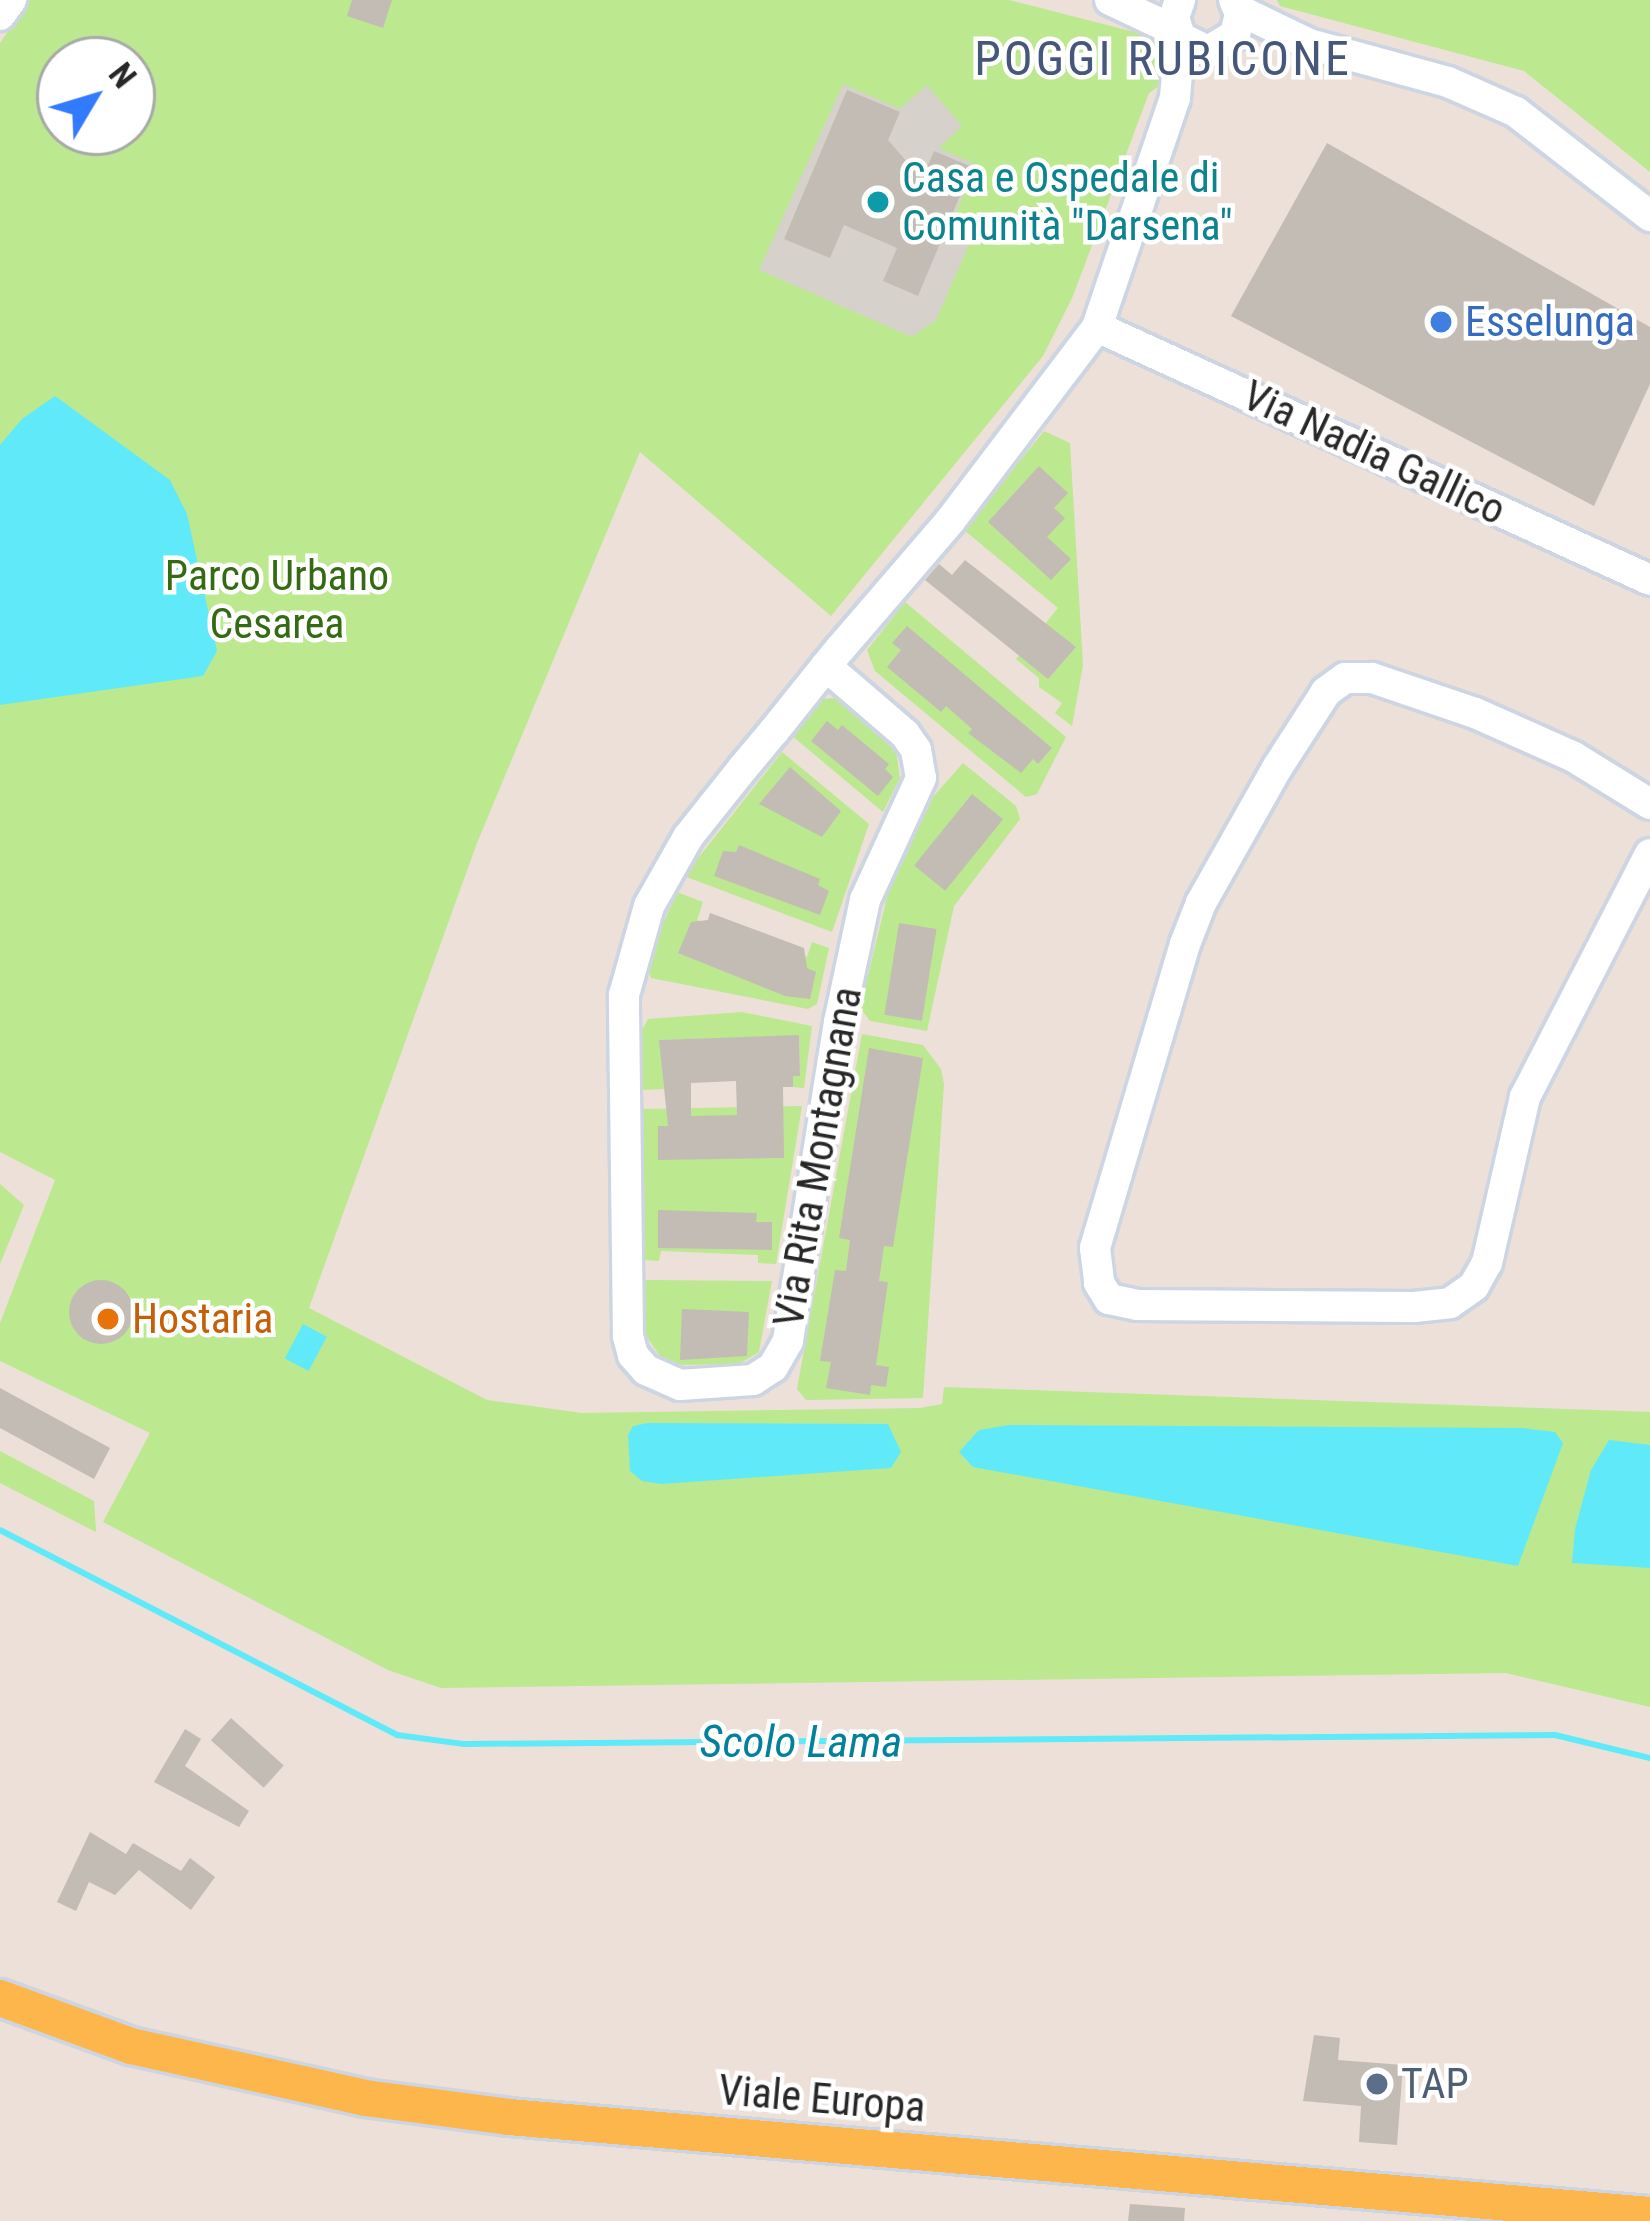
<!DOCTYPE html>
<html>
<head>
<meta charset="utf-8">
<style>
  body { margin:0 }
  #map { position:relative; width:1650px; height:2221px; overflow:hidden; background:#ece0d8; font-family:"Roboto Condensed",sans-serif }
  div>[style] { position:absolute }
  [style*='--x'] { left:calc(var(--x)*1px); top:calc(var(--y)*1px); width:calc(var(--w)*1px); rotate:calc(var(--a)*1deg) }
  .green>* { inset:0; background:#bce88f }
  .plaza>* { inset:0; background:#d7d1cb }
  .water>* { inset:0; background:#60eaf9; transform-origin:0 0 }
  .stream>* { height:6px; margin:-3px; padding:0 3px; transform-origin:3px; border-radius:3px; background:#60eaf9 }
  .building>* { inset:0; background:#c3bcb4; transform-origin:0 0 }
  .round { border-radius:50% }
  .roads { filter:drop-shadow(3px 0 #cdd5e3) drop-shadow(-3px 0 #cdd5e3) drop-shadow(0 3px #cdd5e3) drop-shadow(0 -3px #cdd5e3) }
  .minor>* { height:30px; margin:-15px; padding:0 15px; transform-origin:15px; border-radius:15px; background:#fff }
  .major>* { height:36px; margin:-18px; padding:0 18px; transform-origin:18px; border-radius:18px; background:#fdb64c }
  .dots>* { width:33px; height:33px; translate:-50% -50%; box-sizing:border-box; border:6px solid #fff; border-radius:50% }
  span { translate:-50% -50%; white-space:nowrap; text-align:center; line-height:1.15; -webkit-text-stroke:9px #fff; paint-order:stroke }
  .culture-label { font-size:42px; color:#0d838f }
  .left { translate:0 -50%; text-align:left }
  .shop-label { font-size:42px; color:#366cbe }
  .street-label { font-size:42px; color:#282828 }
  .park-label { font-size:42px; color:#346a13 }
  .food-label { font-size:42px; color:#c56008 }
  .service-label { font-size:42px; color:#4e5e75 }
  .water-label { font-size:45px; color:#03809c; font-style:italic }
  .quarter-label { font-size:48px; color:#45587c; letter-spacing:3px }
  .north { position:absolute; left:36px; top:36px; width:120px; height:120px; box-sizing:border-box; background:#fff; border:3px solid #a9a9a9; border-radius:50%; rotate:52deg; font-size:33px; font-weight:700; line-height:48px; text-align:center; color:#282828 }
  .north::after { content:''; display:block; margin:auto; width:42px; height:54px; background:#327bff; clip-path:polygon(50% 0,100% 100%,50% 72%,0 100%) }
</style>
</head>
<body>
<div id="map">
  <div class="green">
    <div style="clip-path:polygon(evenodd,30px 0,1009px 0,1150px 36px,1158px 45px,1164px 69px,1159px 86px,1149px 93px,1073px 296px,1043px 356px,831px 616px,640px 452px,477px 843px,309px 1308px,487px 1400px,582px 1413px,920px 1408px,942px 1404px,944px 1387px,1650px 1412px,1650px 1707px,1506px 1673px,441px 1688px,388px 1670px,103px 1522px,150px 1433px,0 1361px,0 1323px,55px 1180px,0 1152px,0 43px,30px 0,60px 60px,132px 60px,132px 132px,60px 132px,60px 60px)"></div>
    <div style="clip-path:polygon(1277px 0,1650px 0,1650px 172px,1524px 71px,1280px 6px)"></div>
    <div style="clip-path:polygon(1044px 431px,1070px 443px,1083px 665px,1072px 726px,1055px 713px,1062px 703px,1039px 687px,1039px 678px,1016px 659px,1058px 608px,964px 530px)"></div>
    <div style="clip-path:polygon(905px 602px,1066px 737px,1037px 794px,1026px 797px,875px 671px,867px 650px)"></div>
    <div style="clip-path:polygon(838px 698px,896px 750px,900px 778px,883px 812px,791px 735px,822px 699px)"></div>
    <div style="clip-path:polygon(782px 752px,869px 824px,832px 932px,684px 876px)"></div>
    <div style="clip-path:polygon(963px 763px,1016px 806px,1020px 819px,954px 906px,927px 1031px,870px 1021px,860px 1008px,889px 889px,933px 797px)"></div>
    <div style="clip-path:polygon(677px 892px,703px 902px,697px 920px,807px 957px,812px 942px,829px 948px,817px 1004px,808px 1009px,651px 978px,648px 968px,656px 940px)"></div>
    <div style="clip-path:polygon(742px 1012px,812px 1026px,804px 1088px,793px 1087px,793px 1076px,800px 1075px,799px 1036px,660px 1040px,664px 1089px,641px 1090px,641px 1032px,648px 1019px)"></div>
    <div style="clip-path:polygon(862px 1034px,923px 1045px,941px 1069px,944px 1084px,923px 1398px,806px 1400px,797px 1389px)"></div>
    <div style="clip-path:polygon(802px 1106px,776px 1264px,758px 1263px,758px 1255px,661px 1251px,659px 1261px,645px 1260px,642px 1109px)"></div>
    <div style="clip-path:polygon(0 1184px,24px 1205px,0 1264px)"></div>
    <div style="clip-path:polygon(645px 1280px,772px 1281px,759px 1352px,739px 1364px,674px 1365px,662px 1359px,646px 1336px)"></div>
    <div style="clip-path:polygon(0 1451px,94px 1501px,96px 1532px,0 1483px)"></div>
  </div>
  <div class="plaza">
    <div style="clip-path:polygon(843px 84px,900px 109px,927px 85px,962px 126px,939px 148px,977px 165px,955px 214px,978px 224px,936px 320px,912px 337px,759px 270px)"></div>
  </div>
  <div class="water">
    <div style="clip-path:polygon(55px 396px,170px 480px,187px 514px,217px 651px,203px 676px,0 705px,0 445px,22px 419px)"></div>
    <div style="left:303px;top:1324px;width:27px;height:39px;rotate:28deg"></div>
    <div style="clip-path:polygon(648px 1423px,888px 1424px,901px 1452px,891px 1468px,661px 1484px,642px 1481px,630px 1471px,628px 1435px,633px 1426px)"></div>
    <div style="clip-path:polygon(1009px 1425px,1523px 1428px,1555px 1432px,1563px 1443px,1518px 1566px,973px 1467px,959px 1452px,979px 1430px)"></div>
    <div style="clip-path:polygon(1609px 1440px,1650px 1445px,1650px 1568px,1572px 1563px,1575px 1529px,1591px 1470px)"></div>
  </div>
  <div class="stream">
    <div style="--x:0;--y:1530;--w:447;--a:27.3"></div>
    <div style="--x:397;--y:1735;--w:68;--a:7.7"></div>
    <div style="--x:464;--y:1744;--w:1091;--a:-0.47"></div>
    <div style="--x:1555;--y:1735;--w:98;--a:13.6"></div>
  </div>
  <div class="building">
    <div style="clip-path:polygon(352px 0,392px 0,383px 28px,347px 16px)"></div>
    <div style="clip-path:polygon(847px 90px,900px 112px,888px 140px,922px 179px,934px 151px,972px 167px,918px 296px,883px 281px,897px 248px,844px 225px,830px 258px,784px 239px)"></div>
    <div style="clip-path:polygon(1327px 143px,1650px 327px,1650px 384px,1594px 506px,1231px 316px)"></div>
    <div style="clip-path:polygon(1039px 466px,1068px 493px,1054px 508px,1065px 518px,1047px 537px,1071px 559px,1051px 580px,988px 522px)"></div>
    <div style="clip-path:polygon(965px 560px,1076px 647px,1048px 679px,925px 580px,939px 564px,952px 575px)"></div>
    <div style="clip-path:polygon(907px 626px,1052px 748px,1038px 764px,1033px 759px,1021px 773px,968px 733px,972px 729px,946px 706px,941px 712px,887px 667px,901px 650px,892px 643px)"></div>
    <div style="clip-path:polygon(827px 721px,838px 730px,842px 725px,889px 764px,885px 769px,893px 777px,878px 796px,811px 741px)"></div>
    <div style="clip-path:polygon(790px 767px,841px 811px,822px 837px,759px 804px)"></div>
    <div style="left:972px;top:794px;width:40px;height:92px;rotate:39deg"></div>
    <div style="clip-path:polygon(739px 845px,820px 879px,818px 885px,829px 891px,820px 915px,714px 876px,723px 851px,736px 852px)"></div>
    <div style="clip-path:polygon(710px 913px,804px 948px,807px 968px,816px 972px,810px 999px,785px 996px,678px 953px,691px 922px,708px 920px)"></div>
    <div style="left:899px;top:923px;width:38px;height:93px;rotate:9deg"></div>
    <div style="clip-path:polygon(evenodd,799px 1035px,800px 1076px,793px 1076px,793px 1087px,783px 1087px,784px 1158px,658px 1160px,658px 1126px,668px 1126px,659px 1040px,799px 1035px,736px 1081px,737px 1115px,691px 1116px,691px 1083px,736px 1081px)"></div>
    <div style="clip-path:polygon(869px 1048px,923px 1058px,893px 1247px,884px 1246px,879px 1281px,888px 1282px,876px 1365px,889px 1367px,886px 1387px,871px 1385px,870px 1395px,826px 1388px,831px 1362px,820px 1361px,835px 1270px,846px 1271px,850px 1240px,839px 1238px)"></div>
    <div style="clip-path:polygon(658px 1210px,757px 1213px,756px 1222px,772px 1222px,772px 1250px,658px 1248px)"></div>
    <div class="round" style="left:69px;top:1280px;width:64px;height:64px"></div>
    <div style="clip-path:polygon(682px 1309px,749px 1312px,747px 1356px,680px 1360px)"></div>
    <div style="clip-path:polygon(0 1388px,110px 1448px,94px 1479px,0 1428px)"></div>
    <div style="left:231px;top:1718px;width:71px;height:30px;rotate:42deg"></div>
    <div style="clip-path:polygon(185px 1729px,201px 1739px,185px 1766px,249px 1811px,239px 1827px,154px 1782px)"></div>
    <div style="clip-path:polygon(90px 1832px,126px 1854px,133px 1843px,181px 1871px,190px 1858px,215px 1877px,191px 1910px,139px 1870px,115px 1895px,89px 1882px,76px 1911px,57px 1902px)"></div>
    <div style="clip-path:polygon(1314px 2035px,1340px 2038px,1338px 2060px,1403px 2065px,1397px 2145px,1359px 2142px,1361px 2106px,1303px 2101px)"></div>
    <div style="clip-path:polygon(1130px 2204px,1185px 2208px,1184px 2221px,1128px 2221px)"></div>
  </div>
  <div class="roads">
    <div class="minor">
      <div style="--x:1110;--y:0;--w:75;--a:25.2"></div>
      <div style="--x:1180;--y:0;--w:18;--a:109"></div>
      <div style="--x:1174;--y:17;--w:21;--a:73"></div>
      <div style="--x:1180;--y:37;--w:31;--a:27"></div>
      <div style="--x:1208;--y:51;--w:31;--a:-31"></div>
      <div style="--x:1235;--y:35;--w:22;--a:-77"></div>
      <div style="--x:1240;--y:14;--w:15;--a:-113"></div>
      <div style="--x:1239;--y:10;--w:78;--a:25.9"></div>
      <div style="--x:1309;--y:44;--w:144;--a:15.3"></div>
      <div style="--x:1448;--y:82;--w:74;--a:23.8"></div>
      <div style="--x:1516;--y:112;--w:170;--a:37.8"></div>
      <div style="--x:0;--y:15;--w:19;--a:-54"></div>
      <div style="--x:1097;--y:327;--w:608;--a:24.58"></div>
      <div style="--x:826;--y:666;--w:104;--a:40.7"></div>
      <div style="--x:905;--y:734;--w:19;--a:55"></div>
      <div style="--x:916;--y:750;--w:28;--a:80"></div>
      <div style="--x:921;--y:778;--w:134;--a:114.7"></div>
      <div style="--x:865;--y:900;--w:125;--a:102"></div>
      <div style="--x:839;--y:1022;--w:323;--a:99.1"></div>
      <div style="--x:788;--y:1341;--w:30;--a:120"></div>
      <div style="--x:773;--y:1367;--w:24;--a:147"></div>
      <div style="--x:753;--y:1380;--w:73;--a:176.1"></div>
      <div style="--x:680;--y:1385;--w:37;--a:-156"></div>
      <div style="--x:646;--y:1370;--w:20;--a:-131"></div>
      <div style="--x:633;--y:1355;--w:20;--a:-105"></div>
      <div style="--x:628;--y:1336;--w:341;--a:-90.7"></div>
      <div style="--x:624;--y:995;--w:92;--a:-74.3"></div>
      <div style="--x:649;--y:906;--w:79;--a:-60.5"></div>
      <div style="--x:688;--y:837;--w:88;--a:-51.4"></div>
      <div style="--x:743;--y:768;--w:48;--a:-50"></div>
      <div style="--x:774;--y:731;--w:83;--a:-51.3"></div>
      <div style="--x:826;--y:666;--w:22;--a:-51"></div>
      <div style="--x:840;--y:649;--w:169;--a:-49.3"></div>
      <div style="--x:950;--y:521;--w:243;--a:-52.8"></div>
      <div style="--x:1097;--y:327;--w:242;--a:-71.2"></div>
      <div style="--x:1175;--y:98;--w:61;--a:-85.3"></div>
      <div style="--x:1650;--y:804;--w:89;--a:-148.3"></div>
      <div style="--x:1574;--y:757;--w:108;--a:-156"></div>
      <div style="--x:1475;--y:713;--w:109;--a:-161.2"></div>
      <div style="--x:1372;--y:678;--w:27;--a:180"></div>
      <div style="--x:1345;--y:678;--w:24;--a:144"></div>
      <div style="--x:1326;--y:692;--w:90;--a:122.8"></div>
      <div style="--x:1277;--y:768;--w:155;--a:119.4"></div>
      <div style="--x:1201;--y:903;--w:44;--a:111.3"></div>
      <div style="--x:1185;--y:944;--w:317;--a:106.5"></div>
      <div style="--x:1095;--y:1248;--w:35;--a:83"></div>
      <div style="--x:1099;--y:1283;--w:19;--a:58"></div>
      <div style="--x:1109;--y:1299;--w:29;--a:12"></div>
      <div style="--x:1137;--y:1305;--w:277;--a:0.4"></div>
      <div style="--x:1414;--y:1307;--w:36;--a:-6"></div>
      <div style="--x:1450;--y:1303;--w:29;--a:-35"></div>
      <div style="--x:1474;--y:1286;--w:26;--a:-61"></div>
      <div style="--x:1487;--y:1263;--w:170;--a:-77.1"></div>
      <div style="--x:1525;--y:1097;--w:273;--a:-62.8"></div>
    </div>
    <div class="major">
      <div style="--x:0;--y:1998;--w:140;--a:20.1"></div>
      <div style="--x:131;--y:2046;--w:240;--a:12.5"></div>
      <div style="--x:365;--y:2098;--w:145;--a:7.5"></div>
      <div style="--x:509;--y:2117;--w:1145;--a:4.91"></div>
    </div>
  </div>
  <div class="dots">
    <div style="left:878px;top:202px;background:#0f9aa8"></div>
    <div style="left:1441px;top:322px;background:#3f7fe0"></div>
    <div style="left:108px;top:1319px;background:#e8710a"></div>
    <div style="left:1377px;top:2084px;background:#5c6f8a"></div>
  </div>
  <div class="culture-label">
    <span class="left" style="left:902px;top:202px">Casa e Ospedale di<br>Comunità "Darsena"</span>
  </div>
  <div class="shop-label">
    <span class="left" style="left:1465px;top:322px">Esselunga</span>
  </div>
  <div class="street-label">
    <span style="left:1374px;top:453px;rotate:25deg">Via Nadia Gallico</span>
    <span style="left:818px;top:1157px;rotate:-80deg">Via Rita Montagnana</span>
    <span style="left:822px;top:2099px;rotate:5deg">Viale Europa</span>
  </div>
  <div class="park-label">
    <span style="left:277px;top:600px">Parco Urbano<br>Cesarea</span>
  </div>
  <div class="food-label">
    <span class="left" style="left:132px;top:1319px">Hostaria</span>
  </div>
  <div class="service-label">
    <span class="left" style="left:1401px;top:2084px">TAP</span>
  </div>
  <div class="water-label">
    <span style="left:801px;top:1742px">Scolo Lama</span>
  </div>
  <div class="quarter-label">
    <span style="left:1163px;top:59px">POGGI RUBICONE</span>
  </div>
  <div class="north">N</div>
</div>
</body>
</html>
